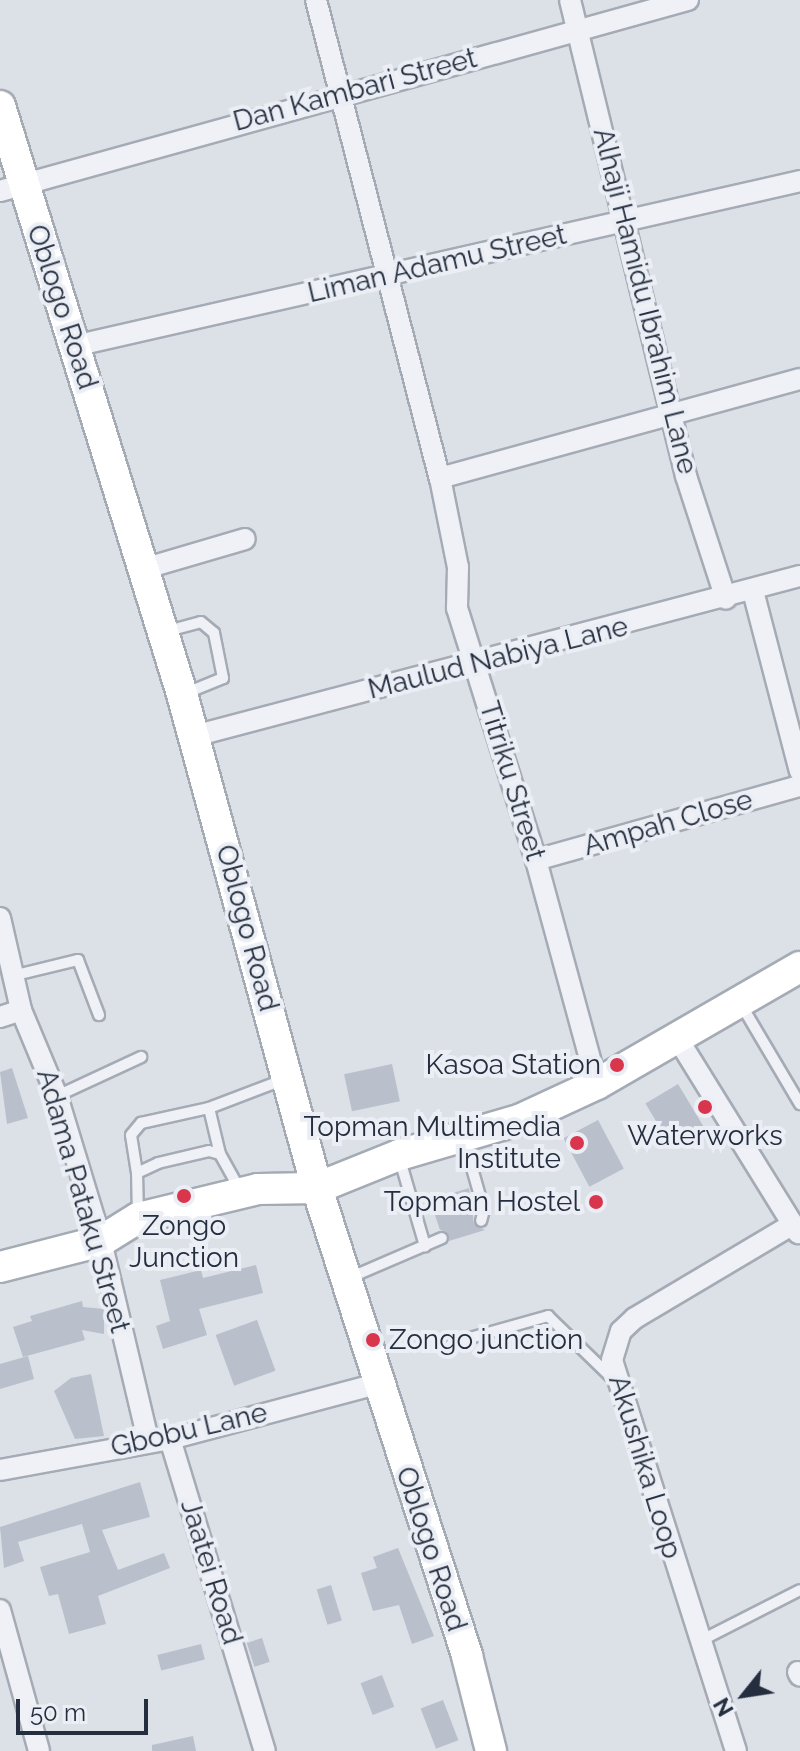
<!DOCTYPE html>
<html>
<head>
<meta charset="utf-8">
<style>
  body { margin:0 }
  #map { position:relative; width:800px; height:1751px; overflow:hidden; background:#dce1e8; font-family:Raleway,sans-serif }
  div>[style] { position:absolute }
  [style*='--x'] { left:calc(var(--x)*1px); top:calc(var(--y)*1px); width:calc(var(--w)*1px); rotate:calc(var(--a)*1deg) }
  .building>* { inset:0; background:#b9bfcb; transform-origin:0 0 }
  .roads { filter:drop-shadow(2px 0 #a5abb5) drop-shadow(-2px 0 #a5abb5) drop-shadow(0 2px #a5abb5) drop-shadow(0 -2px #a5abb5) }
  .lane>* { height:10px; margin:-5px; padding:0 5px; transform-origin:5px; border-radius:5px; background:#eff1f6 }
  .street>* { height:20px; margin:-10px; padding:0 10px; transform-origin:10px; border-radius:10px; background:#eff1f6 }
  .secondary>* { height:30px; margin:-15px; padding:0 15px; transform-origin:15px; border-radius:15px; background:#fff }
  .dots>* { width:22px; height:22px; translate:-50% -50%; box-sizing:border-box; border:4px solid #ebeff5; border-radius:50% }
  span { translate:-50% -50%; white-space:nowrap; text-align:center; line-height:1.15; -webkit-text-stroke:8px #ebeff5; paint-order:stroke }
  .street-label { font-size:28px; color:#252e3f }
  .poi-label { font-size:28px; color:#252e3f }
  .right { translate:-100% -50%; text-align:right }
  .left { translate:0 -50%; text-align:left }
  .north { position:absolute; left:704px; top:1655px; width:80px; height:80px; -webkit-text-stroke:6px #ebeff5; paint-order:stroke; rotate:240deg; font-size:22px; font-weight:700; line-height:32px; text-align:center; color:#252e3f }
  .north::after { content:''; display:block; margin:auto; width:28px; height:36px; background:#252e3f; clip-path:polygon(50% 0,100% 100%,50% 72%,0 100%) }
  .scale { position:absolute; left:16px; top:1699px; width:132px; height:36px; box-sizing:border-box; border:4px solid #252e3f; border-top:0; padding-left:10px; font-size:24px; line-height:28px; white-space:nowrap; color:#252e3f; -webkit-text-stroke:6px #ebeff5; paint-order:stroke }
</style>
</head>
<body>
<div id="map">
  <div class="building">
    <div style="left:392px;top:1064px;width:38px;height:49px;rotate:78deg"></div>
    <div style="clip-path:polygon(12px 1068px,28px 1118px,7px 1124px,0 1072px)"></div>
    <div style="left:678px;top:1084px;width:51px;height:38px;rotate:59deg"></div>
    <div style="left:598px;top:1120px;width:55px;height:39px;rotate:62deg"></div>
    <div style="clip-path:polygon(469px 1188px,474px 1224px,485px 1230px,449px 1241px,447px 1232px,440px 1230px,430px 1200px)"></div>
    <div style="clip-path:polygon(256px 1265px,263px 1293px,199px 1309px,207px 1335px,163px 1349px,156px 1326px,170px 1321px,160px 1280px,201px 1270px,203px 1278px)"></div>
    <div style="clip-path:polygon(82px 1301px,83px 1307px,104px 1309px,104px 1334px,82px 1330px,85px 1340px,23px 1357px,13px 1327px,32px 1321px,30px 1316px)"></div>
    <div style="left:257px;top:1320px;width:54px;height:44px;rotate:70deg"></div>
    <div style="clip-path:polygon(28px 1356px,34px 1379px,0 1389px,0 1364px)"></div>
    <div style="clip-path:polygon(91px 1374px,104px 1436px,75px 1439px,54px 1391px,71px 1378px)"></div>
    <div style="clip-path:polygon(140px 1482px,150px 1517px,102px 1530px,118px 1570px,164px 1553px,170px 1568px,98px 1596px,106px 1624px,69px 1634px,58px 1594px,49px 1596px,40px 1567px,90px 1552px,82px 1524px,18px 1542px,24px 1561px,4px 1568px,0 1527px)"></div>
    <div style="clip-path:polygon(398px 1548px,434px 1636px,412px 1644px,399px 1605px,373px 1611px,361px 1573px,377px 1568px,373px 1557px)"></div>
    <div style="left:331px;top:1585px;width:37px;height:15px;rotate:73deg"></div>
    <div style="left:262px;top:1638px;width:25px;height:16px;rotate:72deg"></div>
    <div style="left:201px;top:1644px;width:16px;height:45px;rotate:76deg"></div>
    <div style="left:382px;top:1675px;width:34px;height:23px;rotate:69deg"></div>
    <div style="left:443px;top:1700px;width:43px;height:24px;rotate:69deg"></div>
    <div style="clip-path:polygon(193px 1736px,196px 1751px,152px 1751px,152px 1745px)"></div>
  </div>
  <div class="roads">
    <div class="lane">
      <div style="--x:164;--y:632;--w:38;--a:-15"></div>
      <div style="--x:201;--y:622;--w:17;--a:40"></div>
      <div style="--x:214;--y:633;--w:46;--a:78.7"></div>
      <div style="--x:223;--y:678;--w:42;--a:157.7"></div>
      <div style="--x:16;--y:975;--w:64;--a:-13.6"></div>
      <div style="--x:78;--y:960;--w:59;--a:69.1"></div>
      <div style="--x:742;--y:1006;--w:114;--a:59.4"></div>
      <div style="--x:57;--y:1096;--w:93;--a:-24.9"></div>
      <div style="--x:209;--y:1108;--w:47;--a:76.6"></div>
      <div style="--x:464;--y:1140;--w:73;--a:74.1"></div>
      <div style="--x:484;--y:1210;--w:11;--a:105"></div>
      <div style="--x:400;--y:1160;--w:90;--a:73.8"></div>
      <div style="--x:137;--y:1173;--w:38;--a:-99"></div>
      <div style="--x:131;--y:1135;--w:16;--a:-50"></div>
      <div style="--x:141;--y:1123;--w:70;--a:-12.4"></div>
      <div style="--x:209;--y:1108;--w:81;--a:-20.9"></div>
      <div style="--x:138;--y:1216;--w:43;--a:-91.3"></div>
      <div style="--x:137;--y:1173;--w:23;--a:-25"></div>
      <div style="--x:158;--y:1163;--w:52;--a:-13.2"></div>
      <div style="--x:209;--y:1151;--w:11;--a:15"></div>
      <div style="--x:220;--y:1154;--w:41;--a:60.9"></div>
      <div style="--x:349;--y:1278;--w:101;--a:-23.3"></div>
      <div style="--x:452;--y:1343;--w:100;--a:-15.7"></div>
      <div style="--x:548;--y:1316;--w:92;--a:44.1"></div>
      <div style="--x:700;--y:1641;--w:112;--a:-27"></div>
    </div>
    <div class="street">
      <div style="--x:316;--y:0;--w:494;--a:75.5"></div>
      <div style="--x:440;--y:478;--w:91;--a:78.6"></div>
      <div style="--x:458;--y:567;--w:41;--a:91.4"></div>
      <div style="--x:457;--y:608;--w:264;--a:72.6"></div>
      <div style="--x:536;--y:860;--w:232;--a:74.8"></div>
      <div style="--x:570;--y:0;--w:490;--a:76.3"></div>
      <div style="--x:686;--y:476;--w:129;--a:72"></div>
      <div style="--x:0;--y:191;--w:714;--a:-15.52"></div>
      <div style="--x:74;--y:346;--w:745;--a:-12.8"></div>
      <div style="--x:440;--y:478;--w:373;--a:-15.4"></div>
      <div style="--x:143;--y:569;--w:106;--a:-16.4"></div>
      <div style="--x:753;--y:591;--w:186;--a:75.4"></div>
      <div style="--x:194;--y:736;--w:627;--a:-14.79"></div>
      <div style="--x:536;--y:860;--w:274;--a:-15.7"></div>
      <div style="--x:0;--y:918;--w:94;--a:77.1"></div>
      <div style="--x:21;--y:1010;--w:93;--a:67.3"></div>
      <div style="--x:57;--y:1096;--w:152;--a:73.1"></div>
      <div style="--x:101;--y:1241;--w:204;--a:76.7"></div>
      <div style="--x:0;--y:1017;--w:22;--a:-18"></div>
      <div style="--x:676;--y:1036;--w:232;--a:58.2"></div>
      <div style="--x:170;--y:1439;--w:326;--a:73.1"></div>
      <div style="--x:0;--y:1470;--w:173;--a:-10.3"></div>
      <div style="--x:170;--y:1439;--w:213;--a:-14.9"></div>
      <div style="--x:0;--y:1610;--w:146;--a:74.5"></div>
      <div style="--x:798;--y:1672;--w:4;--a:63"></div>
      <div style="--x:736;--y:1751;--w:410;--a:-107.6"></div>
      <div style="--x:612;--y:1360;--w:30;--a:-73"></div>
      <div style="--x:621;--y:1331;--w:19;--a:-43"></div>
      <div style="--x:635;--y:1318;--w:184;--a:-30.7"></div>
    </div>
    <div class="secondary">
      <div style="--x:0;--y:106;--w:616;--a:72.8"></div>
      <div style="--x:182;--y:694;--w:512;--a:74.72"></div>
      <div style="--x:317;--y:1188;--w:491;--a:72.2"></div>
      <div style="--x:467;--y:1656;--w:98;--a:75.8"></div>
      <div style="--x:0;--y:1267;--w:104;--a:-14.4"></div>
      <div style="--x:101;--y:1241;--w:44;--a:-31.9"></div>
      <div style="--x:138;--y:1218;--w:123;--a:-13.6"></div>
      <div style="--x:258;--y:1189;--w:59;--a:-1"></div>
      <div style="--x:317;--y:1188;--w:88;--a:-21.9"></div>
      <div style="--x:399;--y:1155;--w:125;--a:-16.3"></div>
      <div style="--x:519;--y:1120;--w:86;--a:-24.8"></div>
      <div style="--x:597;--y:1084;--w:234;--a:-30"></div>
    </div>
  </div>
  <div class="dots">
    <div style="left:617px;top:1065px;background:#d9354c"></div>
    <div style="left:705px;top:1107px;background:#d9354c"></div>
    <div style="left:577px;top:1143px;background:#d9354c"></div>
    <div style="left:184px;top:1196px;background:#d9354c"></div>
    <div style="left:596px;top:1202px;background:#d9354c"></div>
    <div style="left:373px;top:1340px;background:#d9354c"></div>
  </div>
  <div class="street-label">
    <span style="left:355px;top:90px;rotate:-15deg">Dan Kambari Street</span>
    <span style="left:437px;top:264px;rotate:-13deg">Liman Adamu Street</span>
    <span style="left:645px;top:301px;rotate:76deg">Alhaji Hamidu Ibrahim Lane</span>
    <span style="left:62px;top:307px;rotate:72deg">Oblogo Road</span>
    <span style="left:498px;top:658px;rotate:-14deg">Maulud Nabiya Lane</span>
    <span style="left:512px;top:781px;rotate:73deg">Titriku Street</span>
    <span style="left:668px;top:823px;rotate:-16deg">Ampah Close</span>
    <span style="left:247px;top:928px;rotate:75deg">Oblogo Road</span>
    <span style="left:83px;top:1201px;rotate:74deg">Adama Pataku Street</span>
    <span style="left:189px;top:1430px;rotate:-13deg">Gbobu Lane</span>
    <span style="left:645px;top:1467px;rotate:73deg">Akushika Loop</span>
    <span style="left:431px;top:1549px;rotate:72deg">Oblogo Road</span>
    <span style="left:211px;top:1572px;rotate:73deg">Jaatei Road</span>
  </div>
  <div class="poi-label">
    <span class="right" style="left:601px;top:1065px">Kasoa Station</span>
    <span class="right" style="left:561px;top:1143px">Topman Multimedia<br>Institute</span>
    <span style="left:705px;top:1136px">Waterworks</span>
    <span class="right" style="left:580px;top:1202px">Topman Hostel</span>
    <span style="left:184px;top:1242px">Zongo<br>Junction</span>
    <span class="left" style="left:389px;top:1340px">Zongo junction</span>
  </div>
  <div class="north">N</div>
  <div class="scale">50 m</div>
</div>
</body>
</html>
